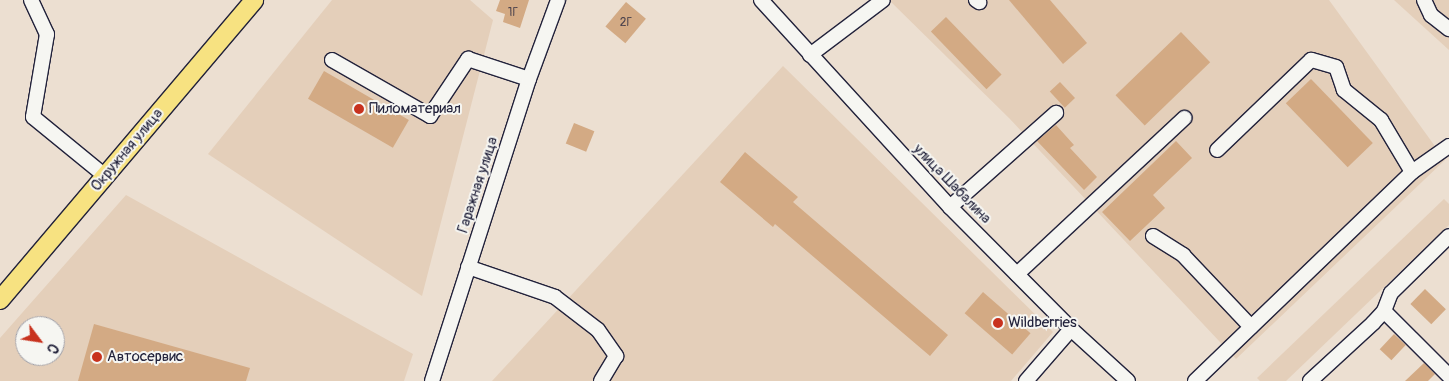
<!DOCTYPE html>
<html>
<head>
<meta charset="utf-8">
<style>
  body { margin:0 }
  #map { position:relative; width:1449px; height:381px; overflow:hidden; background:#ecdfd1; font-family:Pangolin,sans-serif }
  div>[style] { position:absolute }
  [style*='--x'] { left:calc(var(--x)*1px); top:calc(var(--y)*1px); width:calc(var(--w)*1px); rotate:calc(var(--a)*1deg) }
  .built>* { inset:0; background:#e4cfba }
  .building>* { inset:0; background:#d3aa84; transform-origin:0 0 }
  .roads { filter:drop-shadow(1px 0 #22223b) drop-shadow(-1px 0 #22223b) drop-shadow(0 1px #22223b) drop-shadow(0 -1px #22223b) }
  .minor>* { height:14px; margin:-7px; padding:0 7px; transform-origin:7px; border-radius:7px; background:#f6f6f2 }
  .major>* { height:18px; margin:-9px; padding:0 9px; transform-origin:9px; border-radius:9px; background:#f7e281 }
  .dots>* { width:14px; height:14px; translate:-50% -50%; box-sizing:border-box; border:2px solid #f6f6f2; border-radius:50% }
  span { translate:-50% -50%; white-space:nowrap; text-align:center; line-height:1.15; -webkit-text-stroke:4px #f6f6f2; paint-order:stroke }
  .number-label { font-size:12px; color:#4e444d }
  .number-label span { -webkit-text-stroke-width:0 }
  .poi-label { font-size:15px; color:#22223b }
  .left { translate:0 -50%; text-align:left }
  .street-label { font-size:15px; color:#22223b }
  .north { position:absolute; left:15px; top:316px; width:50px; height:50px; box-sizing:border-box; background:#f6f6f2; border:1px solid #a1a1a9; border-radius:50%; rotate:121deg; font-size:14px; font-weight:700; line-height:20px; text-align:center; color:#22223b }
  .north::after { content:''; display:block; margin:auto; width:18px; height:22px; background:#c8321e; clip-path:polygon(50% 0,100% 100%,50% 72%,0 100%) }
</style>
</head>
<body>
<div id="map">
  <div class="built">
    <div style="clip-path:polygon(332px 0,470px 0,493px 20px,422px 296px,208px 154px)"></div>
    <div style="clip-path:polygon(889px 0,1329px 0,1445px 160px,1236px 359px,1009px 118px)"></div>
    <div style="clip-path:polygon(1394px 0,1449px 0,1449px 50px)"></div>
    <div style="clip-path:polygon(783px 66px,1053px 332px,1011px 381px,492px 381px)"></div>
    <div style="clip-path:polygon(evenodd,126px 195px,413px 354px,404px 381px,0 381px,0 338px,126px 195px,25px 326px,55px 326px,55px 356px,25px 356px,25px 326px)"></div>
    <div style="clip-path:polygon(1444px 199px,1449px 204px,1449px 225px,1286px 381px,1260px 381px,1257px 378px)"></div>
  </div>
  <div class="building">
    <div style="clip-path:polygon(500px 0,529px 0,520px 28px,503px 22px,505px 14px,496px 11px)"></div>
    <div style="clip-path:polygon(1009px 0,1050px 0,1087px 43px,1063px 64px)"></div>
    <div style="left:626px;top:2px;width:26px;height:32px;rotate:40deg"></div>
    <div style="left:946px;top:17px;width:80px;height:21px;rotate:46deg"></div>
    <div style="left:1181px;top:32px;width:42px;height:91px;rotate:46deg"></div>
    <div style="left:324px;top:71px;width:98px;height:32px;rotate:30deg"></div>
    <div style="left:1311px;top:79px;width:89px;height:35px;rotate:46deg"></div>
    <div style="left:1060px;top:82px;width:22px;height:14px;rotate:47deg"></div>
    <div style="left:574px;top:123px;width:22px;height:22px;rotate:22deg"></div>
    <div style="clip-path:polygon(1056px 125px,1074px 145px,1070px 148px,1097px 177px,1084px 190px,1037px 141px)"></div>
    <div style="clip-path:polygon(1176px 141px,1192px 158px,1153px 195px,1165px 208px,1130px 241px,1102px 212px)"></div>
    <div style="clip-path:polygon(745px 152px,798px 197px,793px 202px,948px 335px,930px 356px,775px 224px,773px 227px,720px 182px)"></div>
    <div style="left:1425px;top:289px;width:29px;height:21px;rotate:44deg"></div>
    <div style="left:983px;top:292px;width:63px;height:28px;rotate:41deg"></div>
    <div style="clip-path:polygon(94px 324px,250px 368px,246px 381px,78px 381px)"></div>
    <div style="left:1394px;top:334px;width:16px;height:21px;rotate:43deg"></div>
    <div style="clip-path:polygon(1424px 363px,1435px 374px,1428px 381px,1405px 381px)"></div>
  </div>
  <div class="roads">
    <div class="minor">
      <div style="--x:31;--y:0;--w:38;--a:65"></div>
      <div style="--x:47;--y:34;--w:84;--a:99.6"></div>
      <div style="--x:33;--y:117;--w:93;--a:39.3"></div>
      <div style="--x:761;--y:0;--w:280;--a:47.6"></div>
      <div style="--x:950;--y:207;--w:172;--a:45.2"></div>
      <div style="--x:1071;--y:329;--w:77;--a:42.4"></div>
      <div style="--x:976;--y:0;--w:4;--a:34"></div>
      <div style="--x:1424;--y:0;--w:17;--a:65"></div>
      <div style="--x:1431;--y:15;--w:23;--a:38"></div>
      <div style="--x:810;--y:55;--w:91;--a:-37"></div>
      <div style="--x:332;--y:60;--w:113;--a:29.7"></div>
      <div style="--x:430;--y:116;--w:69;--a:-56.3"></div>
      <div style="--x:468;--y:59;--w:64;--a:18.2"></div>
      <div style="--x:1412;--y:172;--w:45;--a:-35.1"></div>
      <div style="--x:950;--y:207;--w:142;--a:-41.6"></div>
      <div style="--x:1153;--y:236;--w:36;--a:32"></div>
      <div style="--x:1183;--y:255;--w:99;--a:46.6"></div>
      <div style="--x:468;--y:267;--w:92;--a:19"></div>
      <div style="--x:555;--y:297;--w:54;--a:37.5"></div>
      <div style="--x:598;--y:330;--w:32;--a:55"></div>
      <div style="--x:616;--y:356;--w:29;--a:121"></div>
      <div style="--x:1017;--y:274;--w:229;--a:-43"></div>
      <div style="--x:1384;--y:311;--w:92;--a:45"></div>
      <div style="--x:432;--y:381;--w:317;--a:-72.2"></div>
      <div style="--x:529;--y:79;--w:84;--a:-69.8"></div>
      <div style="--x:1026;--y:381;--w:69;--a:-49.1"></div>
      <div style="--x:1195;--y:381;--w:301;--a:-43.9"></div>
      <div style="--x:1412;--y:172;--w:61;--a:-120.8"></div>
      <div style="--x:1381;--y:120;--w:48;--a:-141"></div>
      <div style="--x:1344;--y:90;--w:24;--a:-109"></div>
      <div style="--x:1336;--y:67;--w:26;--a:-164"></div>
      <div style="--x:1311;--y:60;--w:130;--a:136.2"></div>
      <div style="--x:1310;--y:381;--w:86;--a:-42.6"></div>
      <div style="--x:1373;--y:323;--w:16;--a:-47"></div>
      <div style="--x:1384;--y:311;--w:19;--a:-69"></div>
      <div style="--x:1391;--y:293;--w:81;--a:-44.5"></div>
    </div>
    <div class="major">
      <div style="--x:0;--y:300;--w:393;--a:-49.7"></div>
    </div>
  </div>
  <div class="dots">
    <div style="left:359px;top:109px;background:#c8321e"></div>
    <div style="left:998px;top:323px;background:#c8321e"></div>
    <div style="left:97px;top:357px;background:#c8321e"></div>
  </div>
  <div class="number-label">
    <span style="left:513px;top:13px">1Г</span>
    <span style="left:626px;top:23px">2Г</span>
  </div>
  <div class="poi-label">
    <span class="left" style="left:369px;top:109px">Пиломатериал</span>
    <span class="left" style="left:1008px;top:323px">Wildberries</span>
    <span class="left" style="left:107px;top:357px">Автосервис</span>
  </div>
  <div class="street-label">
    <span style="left:127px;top:150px;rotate:-50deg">Окружная улица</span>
    <span style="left:952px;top:184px;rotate:46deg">улица Шабалина</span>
    <span style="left:478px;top:185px;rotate:-72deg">Гаражная улица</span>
  </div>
  <div class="north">С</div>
</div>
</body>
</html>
